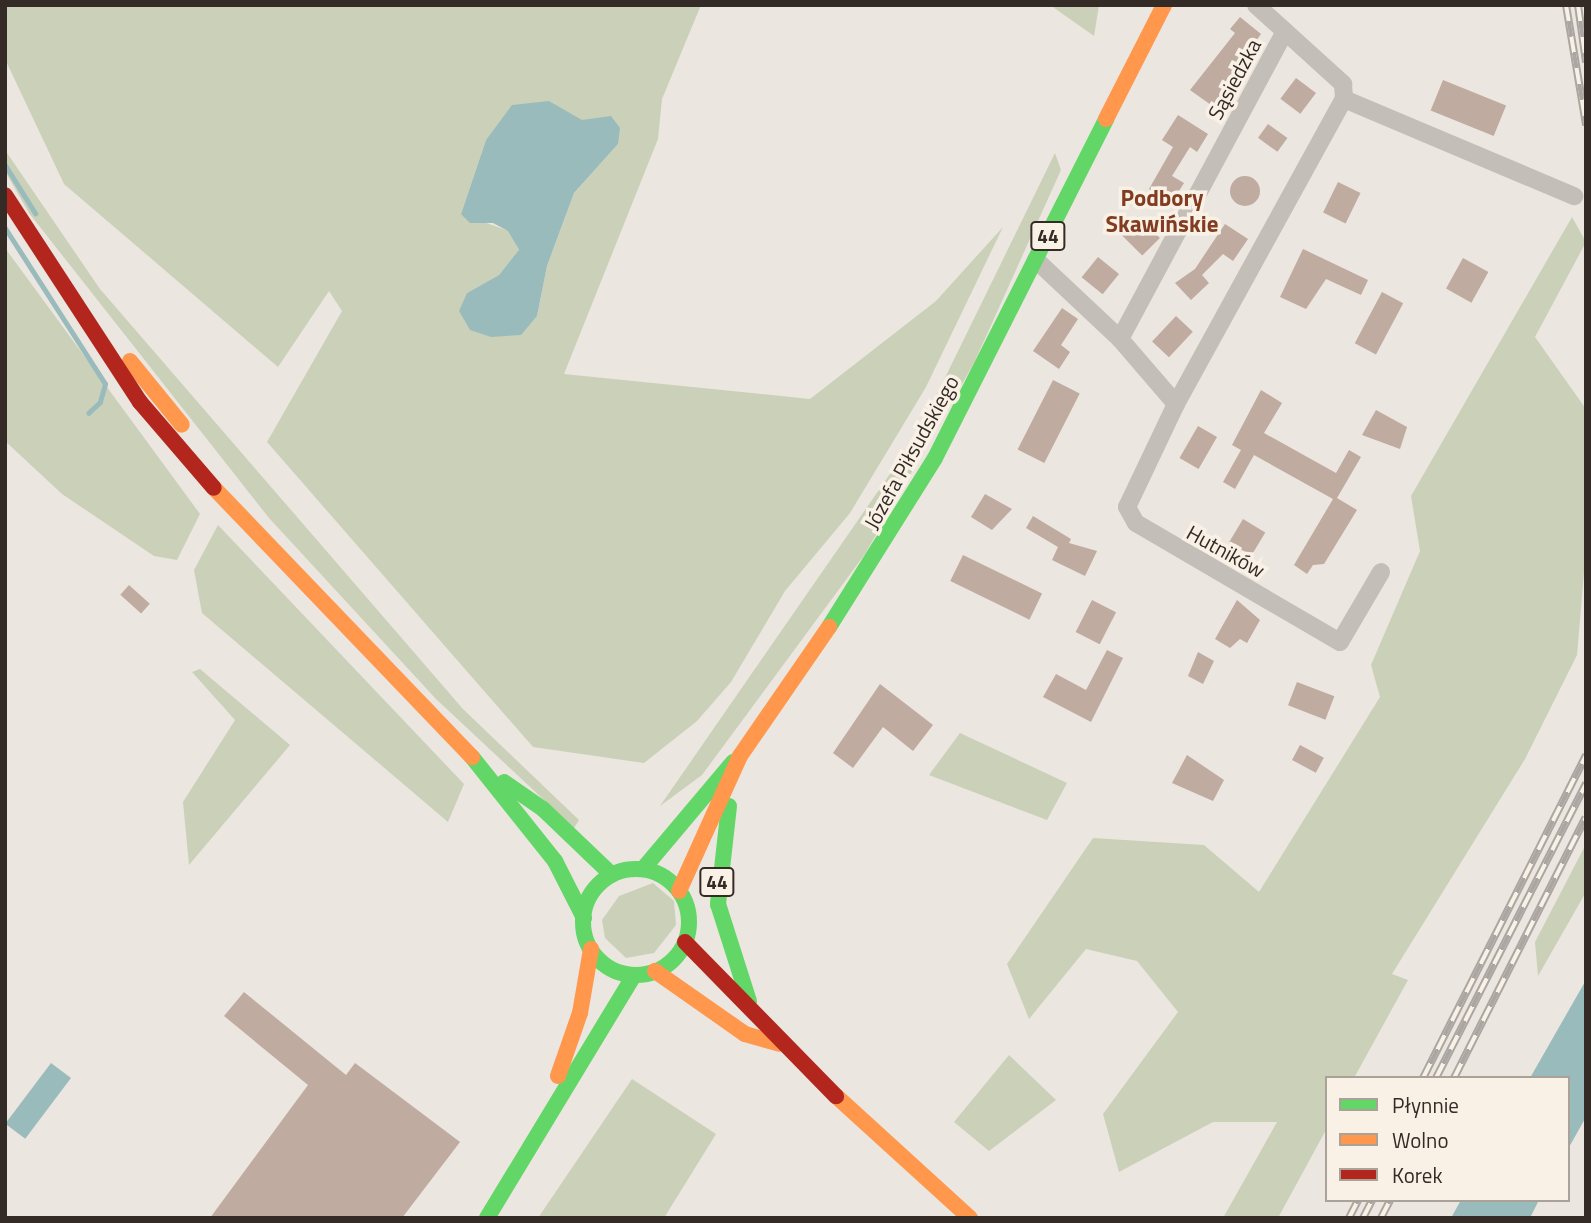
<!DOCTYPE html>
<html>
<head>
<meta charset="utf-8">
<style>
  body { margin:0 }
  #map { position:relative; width:1591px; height:1223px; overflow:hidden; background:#ebe6df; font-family:"Titillium Web",sans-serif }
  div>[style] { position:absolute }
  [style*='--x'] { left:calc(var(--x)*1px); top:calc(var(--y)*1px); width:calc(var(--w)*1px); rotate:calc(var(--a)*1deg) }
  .green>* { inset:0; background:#cbd1b8 }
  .water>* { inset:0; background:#9abbbc; transform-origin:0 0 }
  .stream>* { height:5px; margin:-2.5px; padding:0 2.5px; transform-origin:2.5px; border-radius:2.5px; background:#9abbbc }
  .building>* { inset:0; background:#bfaba0; transform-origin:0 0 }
  .round { border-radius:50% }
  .street>* { height:18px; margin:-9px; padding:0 9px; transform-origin:9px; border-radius:9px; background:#c4beb8 }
  .fast>* { height:16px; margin:-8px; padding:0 8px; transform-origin:8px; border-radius:8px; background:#63d668 }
  .fast>.ring { margin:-8px; padding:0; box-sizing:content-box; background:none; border:16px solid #63d668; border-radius:50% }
  .slow>* { height:16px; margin:-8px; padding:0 8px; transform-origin:8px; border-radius:8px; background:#ff974d }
  .jam>* { height:16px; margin:-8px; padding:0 8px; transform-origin:8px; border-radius:8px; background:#b3261e }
  .rail>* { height:8px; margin-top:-4px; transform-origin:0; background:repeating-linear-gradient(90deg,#f9f1e5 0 16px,#aba6a2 0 32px); box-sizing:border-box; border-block:2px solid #aba6a2 }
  span { translate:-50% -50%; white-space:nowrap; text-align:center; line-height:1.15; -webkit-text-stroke:7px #f9f1e5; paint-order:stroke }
  .shield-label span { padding:2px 5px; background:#f9f1e5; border:2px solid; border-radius:5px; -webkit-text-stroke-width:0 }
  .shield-label { font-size:19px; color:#342b26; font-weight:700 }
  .street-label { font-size:21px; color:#342b26 }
  .neighbourhood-label { font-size:23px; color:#823c21; font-weight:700 }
  .frame { position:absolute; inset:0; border:7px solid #342b26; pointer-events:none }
  .legend { position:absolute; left:1325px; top:1076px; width:245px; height:126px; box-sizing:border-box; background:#f9f1e5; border:2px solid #aaa299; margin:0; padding:9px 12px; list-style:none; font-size:21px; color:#342b26 }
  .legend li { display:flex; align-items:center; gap:14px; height:35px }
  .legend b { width:35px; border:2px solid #aaa299 }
</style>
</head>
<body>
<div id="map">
  <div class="green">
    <div style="clip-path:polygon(evenodd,5px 5px,701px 5px,662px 99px,658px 139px,564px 374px,810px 399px,936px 301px,1003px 227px,926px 387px,850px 513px,785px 591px,731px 682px,697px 721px,644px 763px,533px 747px,267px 442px,342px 311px,329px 291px,278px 367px,64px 184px,5px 59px,5px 5px,549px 101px,618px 144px,574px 193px,547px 266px,537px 316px,467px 293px,499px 275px,519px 251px,509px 231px,461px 214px,486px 140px,549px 101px)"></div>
    <div style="clip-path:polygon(1050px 5px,1099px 5px,1094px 36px)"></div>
    <div style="clip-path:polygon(5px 150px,100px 289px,463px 709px,579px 820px,574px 828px,436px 699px,269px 518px,29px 213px,5px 171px)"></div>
    <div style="clip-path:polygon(1055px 153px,1061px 170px,974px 363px,865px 554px,702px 775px,660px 806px,917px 435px)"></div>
    <div style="clip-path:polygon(1572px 217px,1586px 242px,1535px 337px,1586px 409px,1586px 549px,1577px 655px,1525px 759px,1392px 974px,1408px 980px,1354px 1078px,1327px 1078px,1327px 1128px,1278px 1218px,1223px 1218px,1277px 1122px,1213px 1122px,1119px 1172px,1103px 1114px,1178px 1012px,1137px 961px,1086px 949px,1029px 1019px,1007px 964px,1093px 838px,1204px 845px,1259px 892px,1380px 697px,1371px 665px,1420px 551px,1411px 496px)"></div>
    <div style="clip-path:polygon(5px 248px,200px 514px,177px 560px,154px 556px,62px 494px,5px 441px)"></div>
    <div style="clip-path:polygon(218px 525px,464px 784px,448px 822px,202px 613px,194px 570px)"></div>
    <div style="clip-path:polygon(200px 669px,290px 745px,189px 865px,183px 802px,235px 720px,192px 672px)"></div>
    <div style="clip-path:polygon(960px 733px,1067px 783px,1047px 820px,929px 775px)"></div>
    <div style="clip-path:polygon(1586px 844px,1586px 892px,1538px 976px,1535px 942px)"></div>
    <div style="clip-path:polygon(653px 883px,674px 901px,676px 925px,654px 953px,626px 958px,605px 938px,602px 920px,619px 896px)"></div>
    <div style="clip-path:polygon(1009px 1055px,1056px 1100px,989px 1151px,954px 1122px)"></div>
    <div style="clip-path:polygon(632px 1079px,716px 1134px,664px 1218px,538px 1218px)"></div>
  </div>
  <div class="water">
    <div style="clip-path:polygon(549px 101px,582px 120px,611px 116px,620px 128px,618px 144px,574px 193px,547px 266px,537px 316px,521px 335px,491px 337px,470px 330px,459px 311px,467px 293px,499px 275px,519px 250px,508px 231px,493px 223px,470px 223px,461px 214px,486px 140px,512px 105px)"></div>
    <div style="clip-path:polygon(1586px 980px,1586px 1117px,1568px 1149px,1568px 1078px,1530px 1078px)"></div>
    <div style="left:51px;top:1063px;width:25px;height:76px;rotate:37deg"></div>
    <div style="clip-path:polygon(1461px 1200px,1539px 1200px,1530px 1218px,1451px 1218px)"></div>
  </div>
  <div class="stream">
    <div style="--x:5;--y:165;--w:57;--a:58"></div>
    <div style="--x:5;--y:228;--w:185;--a:57.3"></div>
    <div style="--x:105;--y:384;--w:19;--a:106"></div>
    <div style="--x:100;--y:402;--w:16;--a:137"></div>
  </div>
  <div class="building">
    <div style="clip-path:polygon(1240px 17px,1261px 34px,1229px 78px,1218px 110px,1190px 90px,1235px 33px,1230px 29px)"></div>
    <div style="left:1296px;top:78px;width:25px;height:26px;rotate:37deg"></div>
    <div style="left:1443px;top:80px;width:68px;height:33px;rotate:22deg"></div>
    <div style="clip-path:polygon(1178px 115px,1208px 134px,1197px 152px,1190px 147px,1172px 176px,1184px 183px,1172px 202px,1149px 189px,1173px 147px,1162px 140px)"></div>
    <div style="left:1268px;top:124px;width:24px;height:17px;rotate:36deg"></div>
    <div class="round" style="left:1230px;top:176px;width:30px;height:30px"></div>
    <div style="left:1338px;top:182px;width:25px;height:34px;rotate:26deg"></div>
    <div style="left:1138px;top:216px;width:31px;height:25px;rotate:45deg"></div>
    <div style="clip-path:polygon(1225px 224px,1248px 239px,1233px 261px,1223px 254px,1202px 275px,1209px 283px,1191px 300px,1175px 283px,1195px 269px)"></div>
    <div style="clip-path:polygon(1303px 249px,1368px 280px,1361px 295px,1326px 279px,1306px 309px,1280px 297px)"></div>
    <div style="left:1098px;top:257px;width:27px;height:26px;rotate:39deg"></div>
    <div style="left:1463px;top:258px;width:29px;height:35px;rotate:29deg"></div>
    <div style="left:1382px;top:292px;width:24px;height:58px;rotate:28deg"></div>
    <div style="clip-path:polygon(1062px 308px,1078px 319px,1061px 345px,1070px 352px,1059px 369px,1033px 351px)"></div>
    <div style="left:1176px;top:316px;width:23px;height:35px;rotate:43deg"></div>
    <div style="left:1053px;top:380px;width:30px;height:78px;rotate:27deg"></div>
    <div style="clip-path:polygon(1261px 390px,1282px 403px,1264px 433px,1336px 473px,1349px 450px,1361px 457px,1337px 498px,1357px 510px,1324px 564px,1313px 565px,1307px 574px,1294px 565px,1333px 499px,1254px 455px,1235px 489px,1223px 482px,1241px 450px,1232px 445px)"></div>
    <div style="clip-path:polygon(1376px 410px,1407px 427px,1400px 449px,1362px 435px)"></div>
    <div style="left:1198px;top:426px;width:22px;height:37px;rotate:30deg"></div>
    <div style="clip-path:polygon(985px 494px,1012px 509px,992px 530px,971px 517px)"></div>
    <div style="clip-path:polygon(1033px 516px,1071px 539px,1069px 543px,1097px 551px,1085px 576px,1052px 560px,1058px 547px,1026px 528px)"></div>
    <div style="left:1243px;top:519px;width:26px;height:27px;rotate:31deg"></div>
    <div style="left:963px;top:555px;width:88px;height:29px;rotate:26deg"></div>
    <div style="left:129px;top:585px;width:28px;height:13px;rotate:42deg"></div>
    <div style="left:1092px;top:600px;width:27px;height:36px;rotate:27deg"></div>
    <div style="clip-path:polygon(1237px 600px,1260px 620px,1247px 643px,1240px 639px,1230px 648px,1215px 639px)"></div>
    <div style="clip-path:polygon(1107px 650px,1123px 658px,1091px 722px,1043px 697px,1056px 674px,1086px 690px)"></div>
    <div style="clip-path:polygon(1198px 652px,1214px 661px,1203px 684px,1188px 676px)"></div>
    <div style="left:1297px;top:682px;width:40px;height:25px;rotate:21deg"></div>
    <div style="clip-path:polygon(880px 684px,933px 725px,913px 751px,883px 727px,853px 768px,833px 753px)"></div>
    <div style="left:1300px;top:745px;width:27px;height:17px;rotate:28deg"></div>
    <div style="clip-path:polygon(1187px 755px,1224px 780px,1213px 801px,1172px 783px)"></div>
    <div style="clip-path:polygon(244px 992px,346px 1075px,355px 1063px,460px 1142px,402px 1218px,210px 1218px,308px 1085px,224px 1016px)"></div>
  </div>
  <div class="street">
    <div style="--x:1256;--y:5;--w:118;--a:42.2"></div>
    <div style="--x:1343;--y:84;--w:15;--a:86"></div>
    <div style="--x:1344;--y:99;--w:250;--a:22.9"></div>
    <div style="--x:1036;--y:260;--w:115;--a:43.2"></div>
    <div style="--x:1120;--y:339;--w:86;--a:49.3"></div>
    <div style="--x:1176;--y:404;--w:114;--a:115.4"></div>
    <div style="--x:1127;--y:507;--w:18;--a:61"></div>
    <div style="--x:1136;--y:523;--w:236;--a:30.3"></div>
    <div style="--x:1340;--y:642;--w:81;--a:-59.6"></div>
    <div style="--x:1120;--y:339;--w:349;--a:-61.8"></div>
    <div style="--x:1176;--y:404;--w:348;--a:-61.2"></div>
  </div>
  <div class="fast">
    <div style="--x:829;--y:627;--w:199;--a:-57.9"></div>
    <div style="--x:935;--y:458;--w:380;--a:-63.2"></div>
    <div style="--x:472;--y:757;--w:133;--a:51.4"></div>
    <div style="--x:555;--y:861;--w:64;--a:63"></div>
    <div style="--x:504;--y:782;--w:47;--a:34.7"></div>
    <div style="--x:543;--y:809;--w:95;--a:43.7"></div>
    <div style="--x:729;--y:806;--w:99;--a:96.4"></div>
    <div style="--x:718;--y:904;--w:102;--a:72.3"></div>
    <div style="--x:643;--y:869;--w:140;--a:-49.9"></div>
    <div class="ring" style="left:583px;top:869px;width:90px;height:90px"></div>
    <div style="--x:487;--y:1218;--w:284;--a:-58.8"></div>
  </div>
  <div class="slow">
    <div style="--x:1106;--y:119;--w:128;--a:-63"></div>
    <div style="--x:130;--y:361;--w:82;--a:50.9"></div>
    <div style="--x:214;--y:488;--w:373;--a:46.2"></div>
    <div style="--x:679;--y:891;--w:148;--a:-65.7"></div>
    <div style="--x:740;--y:756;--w:157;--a:-55.4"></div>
    <div style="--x:655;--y:971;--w:110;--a:35"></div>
    <div style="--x:745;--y:1034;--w:35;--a:16"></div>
    <div style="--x:558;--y:1076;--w:67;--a:-70.8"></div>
    <div style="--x:580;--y:1013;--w:65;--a:-80.2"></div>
    <div style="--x:836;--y:1096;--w:181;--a:42.3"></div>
  </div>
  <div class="jam">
    <div style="--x:5;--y:195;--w:247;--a:56.9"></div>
    <div style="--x:140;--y:402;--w:113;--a:49.3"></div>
    <div style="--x:685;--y:942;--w:216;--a:45.6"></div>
  </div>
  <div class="rail">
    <div style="--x:1566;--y:5;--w:122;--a:80.5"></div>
    <div style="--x:1578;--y:5;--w:58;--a:82"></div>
    <div style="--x:1423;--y:1078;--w:362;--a:-63.2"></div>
    <div style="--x:1436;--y:1078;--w:331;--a:-63"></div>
    <div style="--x:1454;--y:1078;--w:292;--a:-63.2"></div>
    <div style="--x:1349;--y:1218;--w:20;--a:-63"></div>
    <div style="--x:1363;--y:1218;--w:20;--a:-63"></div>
    <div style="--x:1381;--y:1218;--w:20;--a:-63"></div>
  </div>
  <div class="shield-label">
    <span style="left:1048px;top:236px">44</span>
    <span style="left:717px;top:882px">44</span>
  </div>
  <div class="street-label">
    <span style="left:1234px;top:79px;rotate:-62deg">Sąsiedzka</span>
    <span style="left:911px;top:452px;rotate:-61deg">Józefa Piłsudskiego</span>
    <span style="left:1226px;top:551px;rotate:29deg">Hutników</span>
  </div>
  <div class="neighbourhood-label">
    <span style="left:1162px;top:211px">Podbory<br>Skawińskie</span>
  </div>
  <div class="frame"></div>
  <ul class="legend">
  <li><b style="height:9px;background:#63d668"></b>Płynnie</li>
  <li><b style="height:9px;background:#ff974d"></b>Wolno</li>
  <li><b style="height:9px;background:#b3261e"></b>Korek</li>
  </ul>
</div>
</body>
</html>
